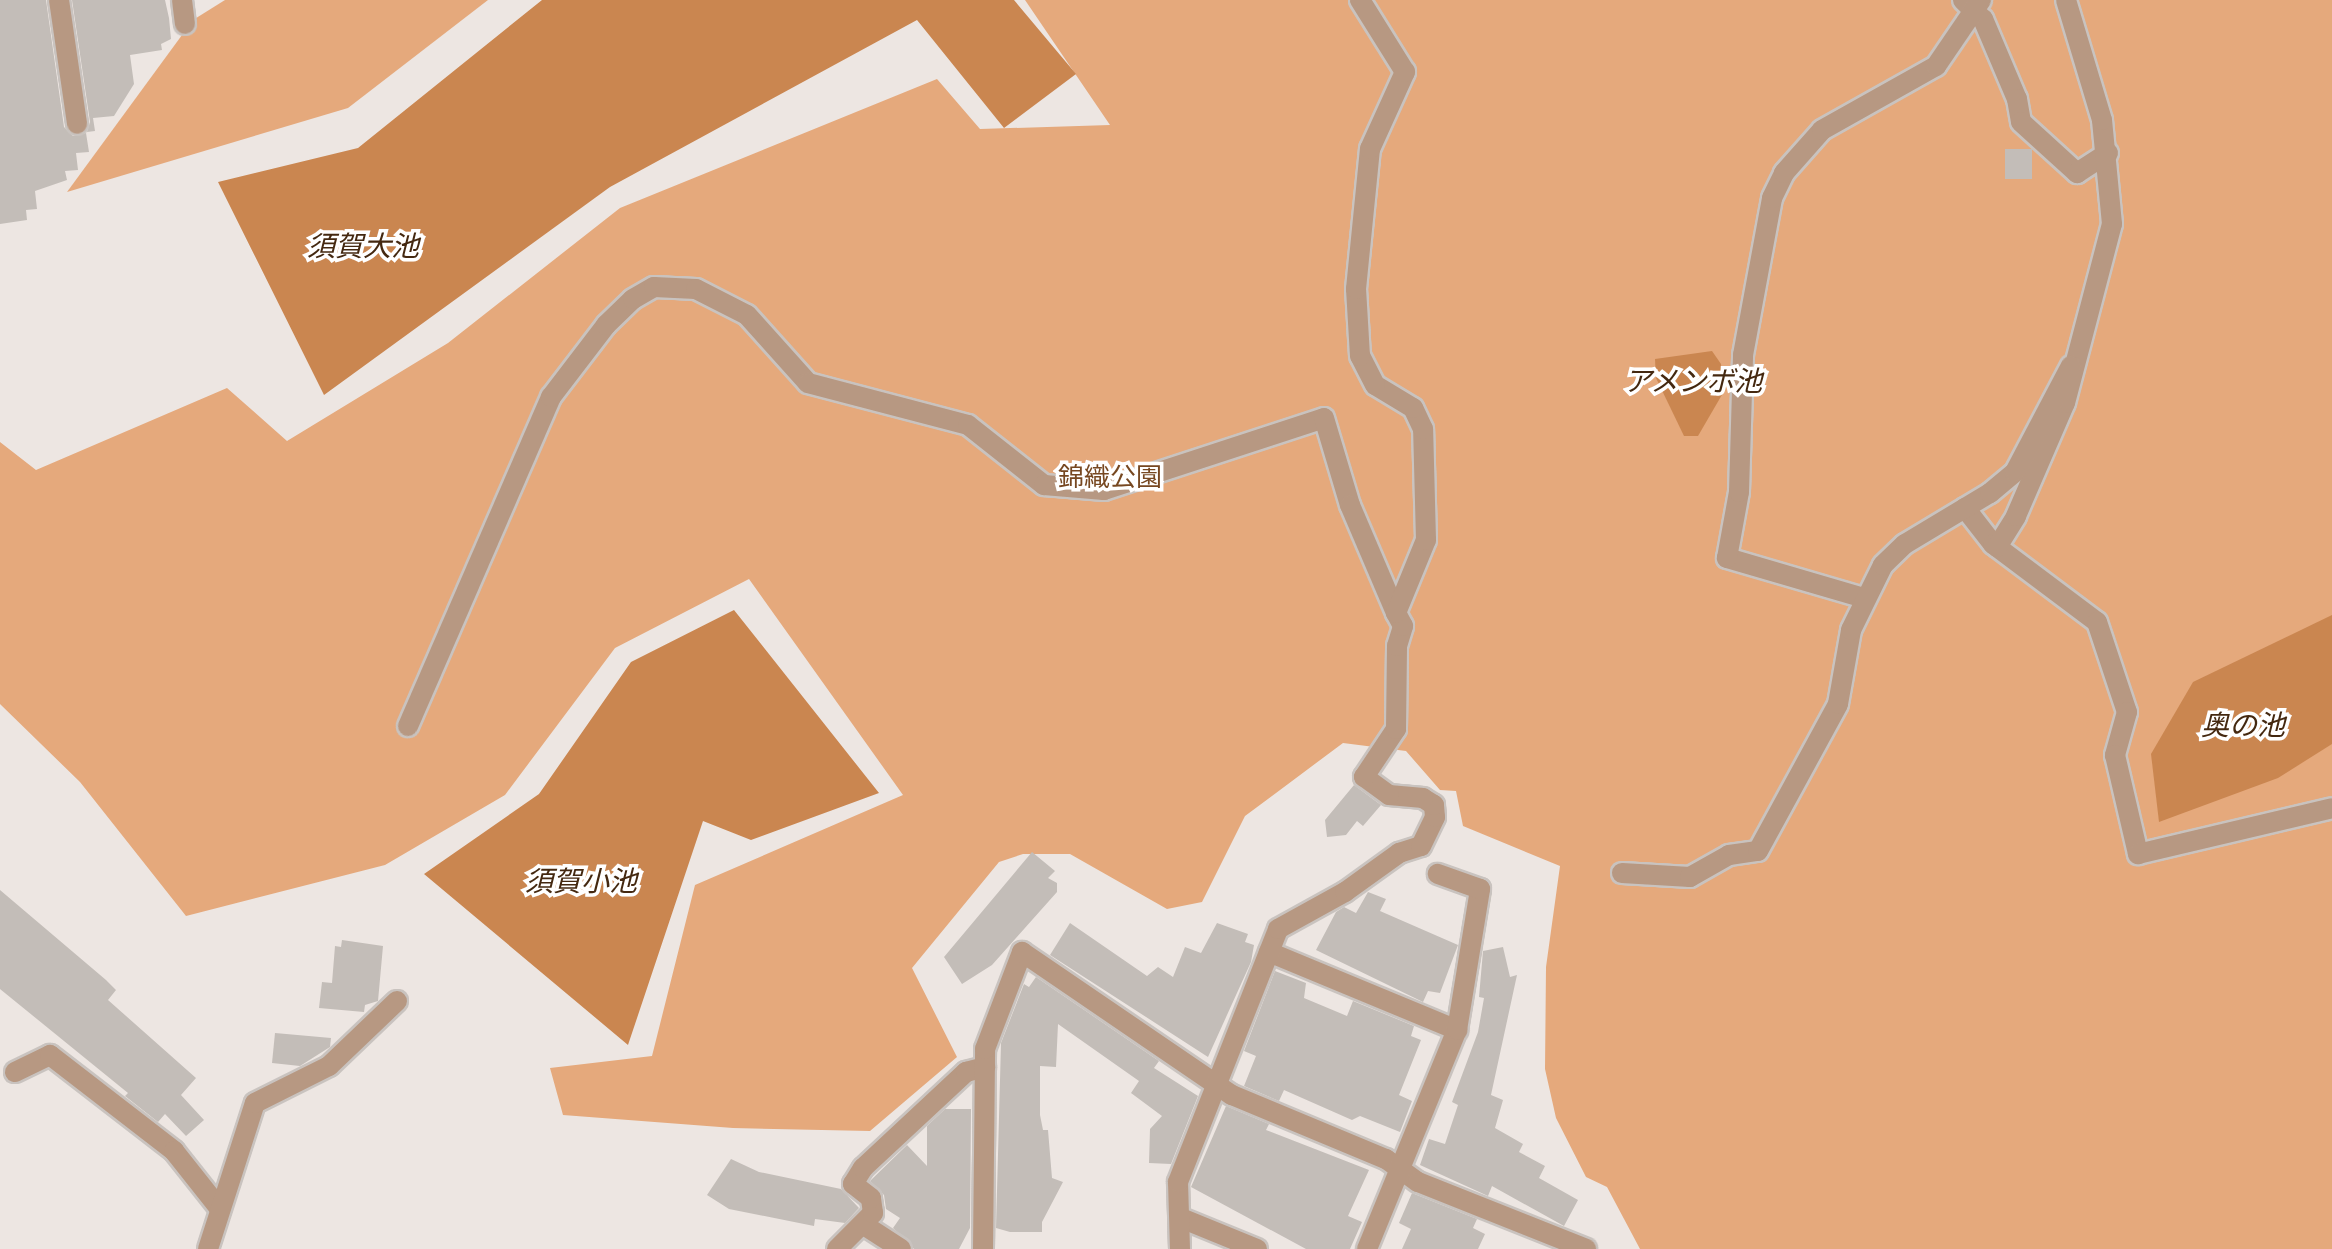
<!DOCTYPE html>
<html>
<head>
<meta charset="utf-8">
<style>
  body { margin:0 }
  #map { position:relative; width:2332px; height:1249px; overflow:hidden; background:#ede6e2; font-family:Raleway,"Noto Sans JP",sans-serif }
  div>[style] { position:absolute }
  [style*='--x'] { left:calc(var(--x)*1px); top:calc(var(--y)*1px); width:calc(var(--w)*1px); rotate:calc(var(--a)*1deg) }
  .green>* { inset:0; background:#e5a97c }
  .water>* { inset:0; background:#ca8650 }
  .building>* { inset:0; background:#c3bdb8; transform-origin:0 0 }
  .roads { filter:drop-shadow(2px 0 #c9c3bf) drop-shadow(-2px 0 #c9c3bf) drop-shadow(0 2px #c9c3bf) drop-shadow(0 -2px #c9c3bf) }
  .minor>* { height:20px; margin:-10px; padding:0 10px; transform-origin:10px; border-radius:10px; background:#b79882 }
  span { translate:-50% -50%; white-space:nowrap; text-align:center; line-height:1.15; -webkit-text-stroke:7px #fff; paint-order:stroke }
  .park-label { font-size:26px; color:#774821 }
  .water-label { font-size:28px; color:#442810; font-style:italic }
</style>
</head>
<body>
<div id="map">
  <div class="green">
    <div style="clip-path:polygon(225px 0,488px 0,348px 108px,67px 192px,193px 20px)"></div>
    <div style="clip-path:polygon(1025px 0,2332px 0,2332px 1249px,1640px 1249px,1607px 1187px,1586px 1177px,1556px 1118px,1545px 1069px,1546px 967px,1560px 866px,1463px 826px,1456px 791px,1440px 790px,1406px 751px,1343px 743px,1245px 816px,1202px 902px,1167px 909px,1070px 854px,1023px 854px,999px 862px,912px 968px,957px 1057px,870px 1131px,733px 1128px,563px 1115px,550px 1068px,652px 1056px,695px 885px,903px 795px,749px 579px,615px 648px,505px 795px,385px 865px,186px 916px,80px 782px,0 704px,0 442px,36px 470px,227px 388px,287px 441px,448px 343px,620px 208px,937px 79px,980px 129px,1110px 125px)"></div>
  </div>
  <div class="water">
    <div style="clip-path:polygon(542px 0,1014px 0,1076px 74px,1004px 128px,917px 20px,610px 187px,324px 395px,218px 182px,358px 148px)"></div>
    <div style="clip-path:polygon(1712px 351px,1721px 364px,1723px 393px,1698px 436px,1684px 436px,1656px 378px,1655px 359px)"></div>
    <div style="clip-path:polygon(734px 610px,879px 793px,751px 840px,703px 821px,628px 1045px,424px 874px,539px 794px,631px 662px)"></div>
    <div style="clip-path:polygon(2332px 615px,2332px 744px,2278px 778px,2159px 822px,2151px 754px,2193px 682px)"></div>
  </div>
  <div class="building">
    <div style="clip-path:polygon(0 0,46px 0,64px 127px,73px 136px,86px 133px,89px 152px,76px 153px,78px 170px,65px 171px,67px 180px,35px 191px,37px 209px,26px 210px,27px 220px,0 224px)"></div>
    <div style="clip-path:polygon(72px 0,165px 0,169px 18px,171px 39px,161px 44px,162px 50px,130px 55px,134px 84px,114px 116px,93px 118px,95px 131px,87px 132px,90px 122px)"></div>
    <div style="left:2005px;top:149px;width:27px;height:30px"></div>
    <div style="clip-path:polygon(1354px 785px,1381px 805px,1363px 826px,1357px 821px,1346px 835px,1327px 837px,1325px 820px)"></div>
    <div style="clip-path:polygon(1032px 852px,1055px 871px,1048px 878px,1057px 883px,1057px 892px,992px 965px,962px 984px,944px 957px)"></div>
    <div style="clip-path:polygon(0 890px,106px 980px,116px 990px,108px 1000px,196px 1078px,181px 1095px,204px 1120px,186px 1136px,165px 1114px,158px 1122px,125px 1096px,128px 1093px,0 989px)"></div>
    <div style="clip-path:polygon(1368px 892px,1386px 899px,1380px 911px,1458px 945px,1440px 993px,1428px 991px,1423px 1002px,1316px 950px,1336px 912px,1344px 907px,1356px 913px)"></div>
    <div style="clip-path:polygon(1070px 923px,1147px 976px,1158px 967px,1173px 977px,1185px 947px,1201px 953px,1217px 923px,1248px 934px,1245px 942px,1254px 945px,1251px 962px,1208px 1057px,1050px 955px)"></div>
    <div style="clip-path:polygon(342px 940px,383px 946px,378px 1001px,365px 1005px,364px 1012px,319px 1008px,322px 982px,332px 983px,335px 946px,341px 947px)"></div>
    <div style="clip-path:polygon(1503px 947px,1510px 977px,1517px 975px,1491px 1095px,1503px 1100px,1495px 1128px,1523px 1144px,1519px 1152px,1545px 1166px,1539px 1178px,1578px 1200px,1564px 1226px,1492px 1186px,1488px 1196px,1420px 1165px,1429px 1139px,1445px 1144px,1458px 1105px,1452px 1102px,1478px 1032px,1484px 998px,1479px 997px,1483px 951px)"></div>
    <div style="clip-path:polygon(1275px 971px,1306px 983px,1304px 998px,1347px 1016px,1353px 1001px,1414px 1026px,1411px 1036px,1421px 1040px,1399px 1095px,1412px 1101px,1400px 1132px,1360px 1116px,1352px 1120px,1284px 1090px,1279px 1101px,1244px 1086px,1256px 1056px,1244px 1051px)"></div>
    <div style="clip-path:polygon(1036px 977px,1159px 1061px,1154px 1068px,1198px 1096px,1171px 1164px,1149px 1163px,1150px 1129px,1162px 1116px,1131px 1093px,1139px 1081px,1058px 1024px,1056px 1067px,1040px 1066px,1040px 1115px,1043px 1130px,1048px 1130px,1052px 1178px,1063px 1182px,1042px 1222px,1042px 1232px,1010px 1232px,996px 1228px,1001px 1043px,1024px 984px,1029px 987px)"></div>
    <div style="clip-path:polygon(275px 1033px,331px 1038px,330px 1047px,300px 1066px,272px 1063px)"></div>
    <div style="clip-path:polygon(1226px 1106px,1269px 1124px,1266px 1130px,1369px 1170px,1348px 1216px,1362px 1222px,1350px 1249px,1306px 1249px,1191px 1187px)"></div>
    <div style="clip-path:polygon(945px 1109px,971px 1109px,970px 1228px,959px 1249px,914px 1249px,893px 1228px,900px 1218px,886px 1209px,884px 1195px,870px 1181px,907px 1145px,927px 1166px,927px 1126px)"></div>
    <div style="clip-path:polygon(731px 1159px,759px 1172px,841px 1189px,859px 1208px,845px 1223px,815px 1219px,814px 1226px,729px 1209px,707px 1195px)"></div>
    <div style="clip-path:polygon(1412px 1193px,1477px 1219px,1473px 1228px,1485px 1234px,1478px 1249px,1402px 1249px,1411px 1229px,1399px 1223px)"></div>
  </div>
  <div class="roads">
    <div class="minor">
      <div style="--x:59;--y:0;--w:125;--a:81.7"></div>
      <div style="--x:182;--y:0;--w:24;--a:83"></div>
      <div style="--x:1963;--y:0;--w:28;--a:44"></div>
      <div style="--x:1983;--y:19;--w:87;--a:67"></div>
      <div style="--x:2017;--y:99;--w:23;--a:80"></div>
      <div style="--x:2021;--y:122;--w:76;--a:42.3"></div>
      <div style="--x:2077;--y:173;--w:37;--a:-33"></div>
      <div style="--x:1965;--y:508;--w:46;--a:52.1"></div>
      <div style="--x:1993;--y:544;--w:130;--a:36.9"></div>
      <div style="--x:2097;--y:622;--w:95;--a:71.6"></div>
      <div style="--x:2127;--y:712;--w:45;--a:105.6"></div>
      <div style="--x:2115;--y:755;--w:102;--a:76.9"></div>
      <div style="--x:2138;--y:854;--w:199;--a:-13.3"></div>
      <div style="--x:1997;--y:547;--w:36;--a:-58"></div>
      <div style="--x:2016;--y:516;--w:123;--a:-66.6"></div>
      <div style="--x:2065;--y:403;--w:185;--a:-75.3"></div>
      <div style="--x:2112;--y:224;--w:104;--a:-95.5"></div>
      <div style="--x:2102;--y:120;--w:125;--a:-106.7"></div>
      <div style="--x:1864;--y:598;--w:143;--a:-163.7"></div>
      <div style="--x:1727;--y:558;--w:67;--a:-79.7"></div>
      <div style="--x:1739;--y:492;--w:137;--a:-88.3"></div>
      <div style="--x:1743;--y:355;--w:160;--a:-79.5"></div>
      <div style="--x:1772;--y:198;--w:28;--a:-64"></div>
      <div style="--x:1784;--y:173;--w:57;--a:-48.5"></div>
      <div style="--x:1822;--y:130;--w:131;--a:-29.3"></div>
      <div style="--x:1936;--y:66;--w:80;--a:-55.7"></div>
      <div style="--x:408;--y:726;--w:359;--a:-66.5"></div>
      <div style="--x:551;--y:397;--w:91;--a:-52.6"></div>
      <div style="--x:606;--y:325;--w:37;--a:-44"></div>
      <div style="--x:633;--y:299;--w:24;--a:-30"></div>
      <div style="--x:654;--y:287;--w:42;--a:2.7"></div>
      <div style="--x:696;--y:289;--w:57;--a:27"></div>
      <div style="--x:747;--y:315;--w:91;--a:48.1"></div>
      <div style="--x:808;--y:383;--w:165;--a:14.7"></div>
      <div style="--x:968;--y:425;--w:97;--a:38.3"></div>
      <div style="--x:1044;--y:485;--w:60;--a:4.8"></div>
      <div style="--x:1104;--y:490;--w:231;--a:-18.1"></div>
      <div style="--x:1324;--y:418;--w:91;--a:73.4"></div>
      <div style="--x:1350;--y:505;--w:117;--a:66.9"></div>
      <div style="--x:1622;--y:873;--w:68;--a:3.4"></div>
      <div style="--x:1690;--y:877;--w:45;--a:-29.4"></div>
      <div style="--x:1729;--y:855;--w:29;--a:-8"></div>
      <div style="--x:1758;--y:851;--w:167;--a:-61.4"></div>
      <div style="--x:1838;--y:704;--w:75;--a:-80"></div>
      <div style="--x:1851;--y:630;--w:72;--a:-63.8"></div>
      <div style="--x:1883;--y:565;--w:30;--a:-44"></div>
      <div style="--x:1905;--y:544;--w:99;--a:-31"></div>
      <div style="--x:1990;--y:493;--w:33;--a:-40"></div>
      <div style="--x:2015;--y:472;--w:120;--a:-62.2"></div>
      <div style="--x:1269;--y:952;--w:204;--a:22.5"></div>
      <div style="--x:15;--y:1072;--w:39;--a:-26"></div>
      <div style="--x:50;--y:1055;--w:157;--a:37.7"></div>
      <div style="--x:174;--y:1151;--w:74;--a:51.6"></div>
      <div style="--x:1181;--y:1218;--w:82;--a:22.2"></div>
      <div style="--x:864;--y:1225;--w:44;--a:33"></div>
      <div style="--x:208;--y:1249;--w:153;--a:-72.2"></div>
      <div style="--x:255;--y:1103;--w:83;--a:-26.6"></div>
      <div style="--x:329;--y:1066;--w:94;--a:-43.7"></div>
      <div style="--x:837;--y:1249;--w:51;--a:-45"></div>
      <div style="--x:873;--y:1213;--w:15;--a:-98"></div>
      <div style="--x:871;--y:1198;--w:23;--a:-142"></div>
      <div style="--x:853;--y:1184;--w:19;--a:-58"></div>
      <div style="--x:863;--y:1168;--w:141;--a:-43"></div>
      <div style="--x:966;--y:1072;--w:20;--a:-15"></div>
      <div style="--x:983;--y:1249;--w:200;--a:-89.4"></div>
      <div style="--x:985;--y:1049;--w:104;--a:-69.1"></div>
      <div style="--x:1022;--y:952;--w:254;--a:34.3"></div>
      <div style="--x:1232;--y:1095;--w:167;--a:22.6"></div>
      <div style="--x:1386;--y:1159;--w:39;--a:36"></div>
      <div style="--x:1418;--y:1182;--w:181;--a:21.7"></div>
      <div style="--x:1180;--y:1249;--w:67;--a:-91.7"></div>
      <div style="--x:1178;--y:1182;--w:272;--a:-68.4"></div>
      <div style="--x:1278;--y:929;--w:77;--a:-28.9"></div>
      <div style="--x:1345;--y:892;--w:67;--a:-35.8"></div>
      <div style="--x:1399;--y:853;--w:23;--a:-18"></div>
      <div style="--x:1421;--y:846;--w:32;--a:-64"></div>
      <div style="--x:1435;--y:817;--w:12;--a:-95"></div>
      <div style="--x:1434;--y:805;--w:13;--a:-148"></div>
      <div style="--x:1423;--y:798;--w:34;--a:-175"></div>
      <div style="--x:1389;--y:795;--w:31;--a:-144"></div>
      <div style="--x:1364;--y:777;--w:58;--a:-56.3"></div>
      <div style="--x:1396;--y:729;--w:83;--a:-89.3"></div>
      <div style="--x:1397;--y:646;--w:21;--a:-73"></div>
      <div style="--x:1403;--y:626;--w:15;--a:-118"></div>
      <div style="--x:1396;--y:613;--w:79;--a:-67.7"></div>
      <div style="--x:1426;--y:540;--w:111;--a:-91.5"></div>
      <div style="--x:1423;--y:429;--w:23;--a:-115"></div>
      <div style="--x:1413;--y:408;--w:44;--a:-148.8"></div>
      <div style="--x:1375;--y:385;--w:33;--a:-117"></div>
      <div style="--x:1360;--y:356;--w:67;--a:-93.4"></div>
      <div style="--x:1356;--y:289;--w:141;--a:-84.3"></div>
      <div style="--x:1370;--y:149;--w:85;--a:-65.6"></div>
      <div style="--x:1405;--y:72;--w:85;--a:-122"></div>
      <div style="--x:1367;--y:1249;--w:237;--a:-67.7"></div>
      <div style="--x:1457;--y:1030;--w:143;--a:-80.7"></div>
      <div style="--x:1480;--y:889;--w:45;--a:-160.3"></div>
    </div>
  </div>
  <div class="park-label">
    <span style="left:1110px;top:478px">錦織公園</span>
  </div>
  <div class="water-label">
    <span style="left:363px;top:247px">須賀大池</span>
    <span style="left:1693px;top:382px">アメンボ池</span>
    <span style="left:2243px;top:726px">奥の池</span>
    <span style="left:581px;top:882px">須賀小池</span>
  </div>
</div>
</body>
</html>
